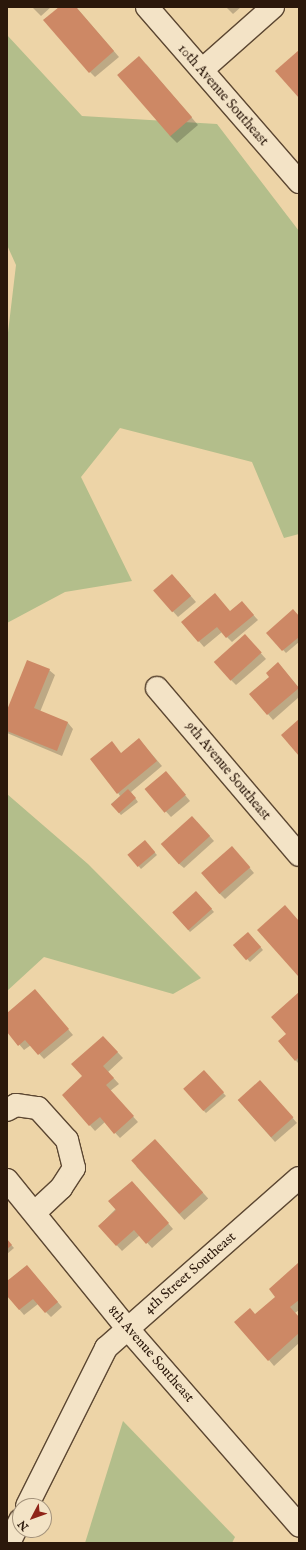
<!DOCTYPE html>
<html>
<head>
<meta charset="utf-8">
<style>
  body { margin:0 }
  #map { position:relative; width:306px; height:1550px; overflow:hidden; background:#edd4a7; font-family:"IM FELL English",serif }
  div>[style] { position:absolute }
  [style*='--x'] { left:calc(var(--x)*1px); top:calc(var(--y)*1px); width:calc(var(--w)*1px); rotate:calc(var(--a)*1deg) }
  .green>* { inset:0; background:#b3be8b }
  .shadow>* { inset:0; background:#0003; transform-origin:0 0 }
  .building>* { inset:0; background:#cd8865; transform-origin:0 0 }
  .roads { filter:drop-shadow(1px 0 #5c4732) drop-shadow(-1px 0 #5c4732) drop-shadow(0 1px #5c4732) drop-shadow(0 -1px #5c4732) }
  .minor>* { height:22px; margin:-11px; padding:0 11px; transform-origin:11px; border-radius:11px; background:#f3e3c6 }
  span { translate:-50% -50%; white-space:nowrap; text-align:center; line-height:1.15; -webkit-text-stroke:3.5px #f3e3c6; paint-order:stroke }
  .street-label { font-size:14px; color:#2b180b }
  .frame { position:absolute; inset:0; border:8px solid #2b180b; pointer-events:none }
  .north { position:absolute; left:12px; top:1498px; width:40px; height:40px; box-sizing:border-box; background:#f3e3c6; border:1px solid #a3927b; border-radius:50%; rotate:229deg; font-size:11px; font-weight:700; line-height:16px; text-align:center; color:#2b180b }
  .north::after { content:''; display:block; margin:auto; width:14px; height:18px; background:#8f2418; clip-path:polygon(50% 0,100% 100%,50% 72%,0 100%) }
</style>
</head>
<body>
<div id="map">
  <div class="green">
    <div style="clip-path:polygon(7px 35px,82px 116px,217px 124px,299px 231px,299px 534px,284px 538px,252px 462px,120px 428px,81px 477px,132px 581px,65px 592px,7px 623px,7px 341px,16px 265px,7px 245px)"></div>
    <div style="clip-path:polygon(7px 794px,88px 864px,201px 978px,173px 994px,44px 957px,7px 991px)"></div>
    <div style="clip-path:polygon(123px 1421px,235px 1537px,232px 1543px,85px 1543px)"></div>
  </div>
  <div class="shadow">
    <div style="clip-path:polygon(32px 7px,51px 7px,41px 16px)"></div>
    <div style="clip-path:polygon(60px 7px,76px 7px,119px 57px,95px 77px,90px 72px)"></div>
    <div style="clip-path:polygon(226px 7px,241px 7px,233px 14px)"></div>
    <div style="clip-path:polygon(146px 64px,198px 125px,177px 143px,170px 136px)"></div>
    <div style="clip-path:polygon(178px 581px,196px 602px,178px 617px,155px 591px)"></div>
    <div style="clip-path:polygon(247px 608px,258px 620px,232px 642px,222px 632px,204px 647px,182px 622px)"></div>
    <div style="clip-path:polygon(299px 617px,299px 642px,286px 653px,267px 633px)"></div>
    <div style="clip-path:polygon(250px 641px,266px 659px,236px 685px,231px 680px)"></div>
    <div style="clip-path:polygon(283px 669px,299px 688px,299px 697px,273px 720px,251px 694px)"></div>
    <div style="clip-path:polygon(49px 670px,55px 675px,40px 712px,68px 723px,73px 729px,62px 756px,7px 733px,7px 712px)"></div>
    <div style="clip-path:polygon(144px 745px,162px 766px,131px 792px,138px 802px,121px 815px,111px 804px,120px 796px,118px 793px,121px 754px)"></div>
    <div style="clip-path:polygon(171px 778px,190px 801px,171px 817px,146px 790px)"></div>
    <div style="clip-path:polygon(197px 822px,214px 841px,184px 868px,178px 863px)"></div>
    <div style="clip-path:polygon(147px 844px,157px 855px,141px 869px,129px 855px)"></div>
    <div style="clip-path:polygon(237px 853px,254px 873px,225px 899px,219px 893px)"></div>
    <div style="clip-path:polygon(199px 895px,214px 912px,190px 932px,173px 912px)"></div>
    <div style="clip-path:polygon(290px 912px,299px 922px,299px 976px,259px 930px)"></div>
    <div style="clip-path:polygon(251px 936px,263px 950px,250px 962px,235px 946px)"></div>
    <div style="clip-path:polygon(299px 993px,299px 1062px,298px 1063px,279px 1041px,287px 1034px)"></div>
    <div style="clip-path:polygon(40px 996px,73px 1035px,44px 1059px,31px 1045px,24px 1050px,7px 1030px,7px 1014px)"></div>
    <div style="clip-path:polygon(108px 1042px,123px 1058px,108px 1072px,119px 1084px,110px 1091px,138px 1122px,120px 1138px,105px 1122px,95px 1131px,63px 1095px,84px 1077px)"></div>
    <div style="clip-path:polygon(206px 1074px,226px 1096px,206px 1113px,203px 1110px)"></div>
    <div style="clip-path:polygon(265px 1086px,297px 1123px,275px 1142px,238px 1100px)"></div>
    <div style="left:160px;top:1145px;width:72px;height:32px;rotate:48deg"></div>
    <div style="clip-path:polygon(137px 1187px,173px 1229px,152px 1248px,140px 1235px,122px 1251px,99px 1226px)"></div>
    <div style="clip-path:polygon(7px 1240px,14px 1248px,7px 1254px)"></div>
    <div style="clip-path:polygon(298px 1265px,299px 1310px,295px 1313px,299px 1318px,299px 1343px,274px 1366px,269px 1360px,255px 1315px,276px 1297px)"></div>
    <div style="clip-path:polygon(27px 1266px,62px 1307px,51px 1317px,38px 1304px,24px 1315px,7px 1295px,7px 1283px)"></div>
  </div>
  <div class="building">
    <div style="clip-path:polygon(59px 7px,76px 7px,114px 51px,89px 73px,43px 20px)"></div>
    <div style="clip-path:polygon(299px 50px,299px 98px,275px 71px)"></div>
    <div style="left:139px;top:56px;width:81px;height:29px;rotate:49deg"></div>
    <div style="left:172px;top:574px;width:29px;height:25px;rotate:49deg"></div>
    <div style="clip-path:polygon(215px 593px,230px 611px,242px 601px,254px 615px,226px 638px,217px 627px,198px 642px,181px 622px)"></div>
    <div style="clip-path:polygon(293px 609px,299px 616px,299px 637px,282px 651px,266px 633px)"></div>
    <div style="left:245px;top:634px;width:25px;height:42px;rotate:48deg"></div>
    <div style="clip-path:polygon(27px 660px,50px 669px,34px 708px,68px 722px,57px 751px,7px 731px,7px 710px)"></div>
    <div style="clip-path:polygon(278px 662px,299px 688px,267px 715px,249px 694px,269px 677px,266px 673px)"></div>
    <div style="clip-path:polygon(299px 719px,299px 756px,281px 735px)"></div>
    <div style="clip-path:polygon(139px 738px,157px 761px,117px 794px,90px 759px,112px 741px,121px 753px)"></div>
    <div style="left:166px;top:771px;width:31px;height:28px;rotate:50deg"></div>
    <div style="left:128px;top:789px;width:12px;height:23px;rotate:48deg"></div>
    <div style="left:192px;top:816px;width:27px;height:42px;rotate:48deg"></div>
    <div style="left:145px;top:840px;width:16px;height:23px;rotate:50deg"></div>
    <div style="left:232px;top:846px;width:28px;height:41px;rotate:49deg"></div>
    <div style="left:196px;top:891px;width:24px;height:32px;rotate:48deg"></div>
    <div style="clip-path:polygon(285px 905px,299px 921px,298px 976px,257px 930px)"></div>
    <div style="left:248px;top:932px;width:20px;height:20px;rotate:49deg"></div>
    <div style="clip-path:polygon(35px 989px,69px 1029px,38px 1055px,25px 1040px,18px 1046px,7px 1032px,7px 1013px)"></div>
    <div style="clip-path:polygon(299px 992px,299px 1057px,295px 1061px,278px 1041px,286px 1034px,271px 1017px)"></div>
    <div style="clip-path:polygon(103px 1036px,118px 1052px,103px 1066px,114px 1078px,106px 1085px,134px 1116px,114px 1134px,100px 1117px,89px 1126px,62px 1095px,82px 1076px,71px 1064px)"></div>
    <div style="left:204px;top:1070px;width:30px;height:28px;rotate:48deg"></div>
    <div style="left:260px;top:1080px;width:50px;height:30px;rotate:48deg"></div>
    <div style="left:155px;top:1139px;width:72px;height:32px;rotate:48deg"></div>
    <div style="clip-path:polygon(132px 1181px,169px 1223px,146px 1244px,134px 1230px,116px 1246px,98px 1226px,116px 1210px,108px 1201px)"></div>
    <div style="clip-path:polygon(7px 1239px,12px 1245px,7px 1249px)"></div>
    <div style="clip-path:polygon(298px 1263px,299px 1300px,290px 1307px,299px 1317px,299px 1333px,268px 1361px,234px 1322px,250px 1308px,255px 1314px,275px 1297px,269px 1289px)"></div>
    <div style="clip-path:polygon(27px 1265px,58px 1302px,45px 1313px,33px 1299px,19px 1310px,7px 1296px,7px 1281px)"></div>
  </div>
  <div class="roads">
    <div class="minor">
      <div style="--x:147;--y:7;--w:232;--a:49"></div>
      <div style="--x:202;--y:70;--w:95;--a:-41.6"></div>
      <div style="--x:157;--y:688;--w:219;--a:49.6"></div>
      <div style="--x:7;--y:1110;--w:10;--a:-29"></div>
      <div style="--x:16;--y:1105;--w:22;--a:8"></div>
      <div style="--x:38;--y:1108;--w:43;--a:47.8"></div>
      <div style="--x:67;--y:1140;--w:29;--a:76"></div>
      <div style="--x:74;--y:1168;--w:24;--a:123"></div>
      <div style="--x:61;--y:1188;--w:35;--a:137"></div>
      <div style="--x:7;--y:1180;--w:191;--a:51"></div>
      <div style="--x:127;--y:1328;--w:262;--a:48.9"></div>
      <div style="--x:27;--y:1506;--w:177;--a:-63.4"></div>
      <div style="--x:106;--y:1348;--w:257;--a:-41.4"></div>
      <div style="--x:9;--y:1543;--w:25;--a:-64"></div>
    </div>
  </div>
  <div class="street-label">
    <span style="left:223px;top:95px;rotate:49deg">10th Avenue Southeast</span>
    <span style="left:228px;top:771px;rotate:50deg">9th Avenue Southeast</span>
    <span style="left:190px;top:1273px;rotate:-41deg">4th Street Southeast</span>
    <span style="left:151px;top:1354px;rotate:49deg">8th Avenue Southeast</span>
  </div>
  <div class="frame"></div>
  <div class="north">N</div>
</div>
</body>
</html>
